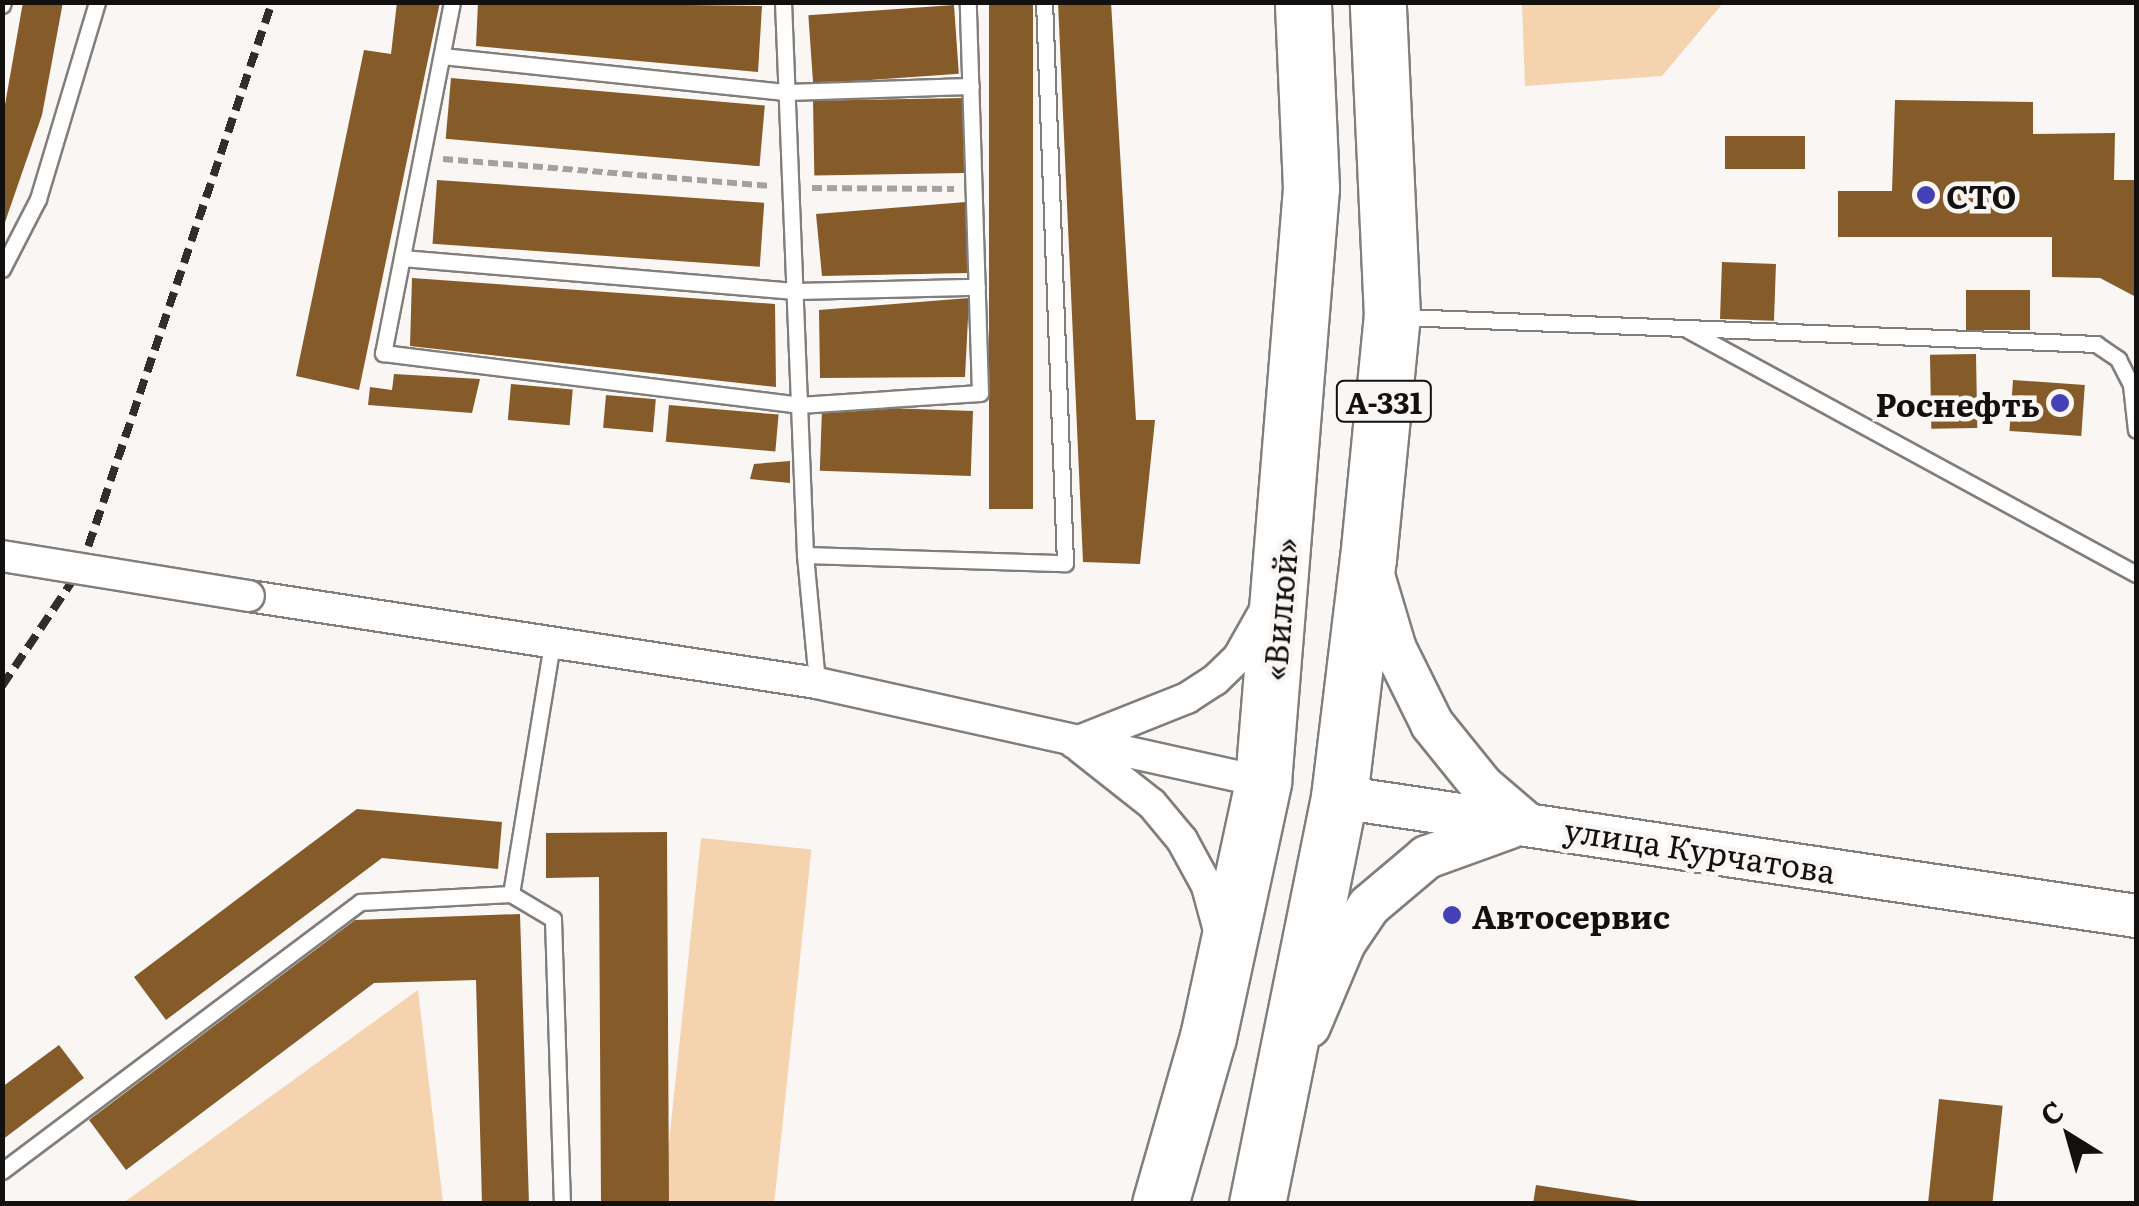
<!DOCTYPE html>
<html>
<head>
<meta charset="utf-8">
<style>
  body { margin:0 }
  #map { position:relative; width:2139px; height:1206px; overflow:hidden; background:#f9f6f3; font-family:Literata,serif }
  div>[style] { position:absolute }
  [style*='--x'] { left:calc(var(--x)*1px); top:calc(var(--y)*1px); width:calc(var(--w)*1px); rotate:calc(var(--a)*1deg) }
  .green>* { inset:0; background:#f5d3af; transform-origin:0 0 }
  .building>* { inset:0; background:#855b29; transform-origin:0 0 }
  .path>* { height:6px; margin-top:-3px; transform-origin:0; background:repeating-linear-gradient(90deg,#a4a29f 0 10px,transparent 0 15px) }
  .roads { filter:drop-shadow(2px 0 #817e7b) drop-shadow(-2px 0 #817e7b) drop-shadow(0 2px #817e7b) drop-shadow(0 -2px #817e7b) }
  .lane>* { height:15px; margin:-7.5px; padding:0 7.5px; transform-origin:7.5px; border-radius:7.5px; background:#fff }
  .street>* { height:30px; margin:-15px; padding:0 15px; transform-origin:15px; border-radius:15px; background:#fff }
  .secondary>* { height:42px; margin:-21px; padding:0 21px; transform-origin:21px; border-radius:21px; background:#fff }
  .highway>* { height:55px; margin:-27.5px; padding:0 27.5px; transform-origin:27.5px; border-radius:27.5px; background:#fff }
  .rail>* { height:8px; margin-top:-4px; transform-origin:0; background:repeating-linear-gradient(90deg,#2f2e2c 0 15px,transparent 0 23px) }
  .bridges { filter:drop-shadow(2px 0 #817e7b) drop-shadow(-2px 0 #817e7b) drop-shadow(0 2px #817e7b) drop-shadow(0 -2px #817e7b) }
  .street-bridge>* { height:30px; margin:-15px; padding:0 15px; transform-origin:15px; border-radius:15px; background:#fff }
  .dots>* { width:28px; height:28px; translate:-50% -50%; box-sizing:border-box; border:5px solid #f9f6f3; border-radius:50% }
  span { translate:-50% -50%; white-space:nowrap; text-align:center; line-height:1.15; -webkit-text-stroke:9px #f9f6f3; paint-order:stroke }
  .shield-label span { padding:2px 8px; background:#f9f6f3; border:2px solid; border-radius:8px; -webkit-text-stroke-width:0 }
  .shield-label { font-size:30px; color:#121110; font-weight:700 }
  .poi-label { font-size:32px; color:#121110; font-weight:700 }
  .left { translate:0 -50%; text-align:left }
  .right { translate:-100% -50%; text-align:right }
  .street-label { font-size:32px; color:#121110 }
  .frame { position:absolute; inset:0; border:5px solid #121110; pointer-events:none }
  .north { position:absolute; left:2019px; top:1086px; width:100px; height:100px; -webkit-text-stroke:8px #f9f6f3; paint-order:stroke; rotate:323deg; font-size:28px; font-weight:700; line-height:40px; text-align:center; color:#121110 }
  .north::after { content:''; display:block; margin:auto; width:35px; height:45px; background:#121110; clip-path:polygon(50% 0,100% 100%,50% 72%,0 100%) }
</style>
</head>
<body>
<div id="map">
  <div class="green">
    <div style="clip-path:polygon(1522px 3px,1522px 2px,1723px 3px,1662px 76px,1525px 86px)"></div>
    <div style="left:701px;top:838px;width:111px;height:365px;rotate:6deg"></div>
    <div style="clip-path:polygon(418px 990px,443px 1203px,123px 1203px)"></div>
  </div>
  <div class="building">
    <div style="clip-path:polygon(23px 2px,63px 2px,42px 115px,3px 228px,2px 122px)"></div>
    <div style="clip-path:polygon(397px 2px,440px 2px,359px 390px,296px 376px,364px 50px,391px 54px)"></div>
    <div style="clip-path:polygon(478px 2px,762px 6px,758px 72px,476px 46px)"></div>
    <div style="left:989px;top:2px;width:44px;height:507px"></div>
    <div style="clip-path:polygon(1058px 2px,1111px 2px,1136px 420px,1155px 420px,1140px 564px,1083px 562px)"></div>
    <div style="left:954px;top:5px;width:69px;height:146px;rotate:86deg"></div>
    <div style="left:451px;top:78px;width:315px;height:61px;rotate:5deg"></div>
    <div style="left:964px;top:98px;width:75px;height:151px;rotate:89deg"></div>
    <div style="clip-path:polygon(1895px 100px,2033px 102px,2033px 134px,2115px 133px,2114px 180px,2136px 180px,2136px 297px,2100px 278px,2052px 277px,2052px 237px,1838px 237px,1838px 191px,1892px 191px)"></div>
    <div style="left:1805px;top:136px;width:33px;height:80px;rotate:90deg"></div>
    <div style="left:437px;top:180px;width:328px;height:64px;rotate:4deg"></div>
    <div style="clip-path:polygon(966px 202px,969px 273px,822px 276px,816px 214px)"></div>
    <div style="left:1722px;top:262px;width:54px;height:57px;rotate:2deg"></div>
    <div style="clip-path:polygon(412px 278px,775px 304px,776px 387px,410px 346px)"></div>
    <div style="left:2030px;top:290px;width:40px;height:64px;rotate:90deg"></div>
    <div style="clip-path:polygon(969px 298px,965px 377px,820px 378px,819px 310px)"></div>
    <div style="left:1976px;top:354px;width:74px;height:46px;rotate:89deg"></div>
    <div style="clip-path:polygon(394px 374px,480px 379px,472px 413px,368px 405px,370px 387px,392px 390px)"></div>
    <div style="left:2013px;top:380px;width:72px;height:51px;rotate:4deg"></div>
    <div style="left:511px;top:384px;width:62px;height:36px;rotate:5deg"></div>
    <div style="left:606px;top:395px;width:50px;height:33px;rotate:5deg"></div>
    <div style="left:669px;top:405px;width:110px;height:37px;rotate:5deg"></div>
    <div style="left:973px;top:411px;width:65px;height:151px;rotate:92deg"></div>
    <div style="clip-path:polygon(790px 461px,790px 483px,750px 479px,754px 464px)"></div>
    <div style="clip-path:polygon(357px 809px,502px 822px,498px 869px,382px 858px,166px 1020px,134px 977px)"></div>
    <div style="clip-path:polygon(667px 832px,669px 1204px,601px 1204px,599px 877px,546px 878px,546px 833px)"></div>
    <div style="clip-path:polygon(520px 914px,529px 1204px,482px 1204px,476px 980px,374px 983px,126px 1170px,89px 1120px,355px 920px)"></div>
    <div style="clip-path:polygon(59px 1045px,84px 1078px,2px 1140px,2px 1087px)"></div>
    <div style="left:1939px;top:1099px;width:64px;height:106px;rotate:6deg"></div>
    <div style="clip-path:polygon(1536px 1185px,1639px 1201px,1638px 1204px,1533px 1204px)"></div>
  </div>
  <div class="path">
    <div style="--x:443;--y:159;--w:328;--a:4.7"></div>
    <div style="--x:812;--y:188;--w:142;--a:0.4"></div>
  </div>
  <div class="roads">
    <div class="lane">
      <div style="--x:452;--y:2;--w:358;--a:101.1"></div>
      <div style="--x:383;--y:353;--w:419;--a:7.1"></div>
      <div style="--x:799;--y:405;--w:181;--a:-3.8"></div>
      <div style="--x:980;--y:393;--w:391;--a:-91.8"></div>
      <div style="--x:783;--y:2;--w:553;--a:87.72"></div>
      <div style="--x:805;--y:555;--w:129;--a:84.6"></div>
      <div style="--x:2;--y:5;--w:3;--a:-72"></div>
      <div style="--x:442;--y:56;--w:347;--a:6"></div>
      <div style="--x:787;--y:92;--w:184;--a:-1.9"></div>
      <div style="--x:402;--y:258;--w:394;--a:4.8"></div>
      <div style="--x:795;--y:291;--w:182;--a:-1.3"></div>
      <div style="--x:2;--y:269;--w:79;--a:-62.8"></div>
      <div style="--x:38;--y:199;--w:206;--a:-73.3"></div>
      <div style="--x:1401;--y:317;--w:696;--a:2.22"></div>
      <div style="--x:2096;--y:344;--w:27;--a:34"></div>
      <div style="--x:2118;--y:359;--w:29;--a:63"></div>
      <div style="--x:2131;--y:385;--w:45;--a:83.7"></div>
      <div style="--x:1688;--y:330;--w:510;--a:28.57"></div>
      <div style="--x:805;--y:555;--w:260;--a:1.8"></div>
      <div style="--x:1065;--y:563;--w:561;--a:-92.14"></div>
      <div style="--x:511;--y:894;--w:254;--a:-80.7"></div>
      <div style="--x:2;--y:1171;--w:448;--a:-36.9"></div>
      <div style="--x:360;--y:902;--w:151;--a:-3"></div>
      <div style="--x:511;--y:894;--w:49;--a:30.8"></div>
      <div style="--x:553;--y:919;--w:285;--a:88.2"></div>
    </div>
    <div class="street">
      <div style="--x:249;--y:596;--w:575;--a:8.71"></div>
      <div style="--x:817;--y:683;--w:457;--a:12.5"></div>
      <div style="--x:1074;--y:743;--w:122;--a:-21.7"></div>
      <div style="--x:1187;--y:698;--w:33;--a:-33"></div>
      <div style="--x:1215;--y:680;--w:32;--a:-44"></div>
      <div style="--x:1238;--y:658;--w:55;--a:-60.6"></div>
      <div style="--x:1081;--y:748;--w:90;--a:38.3"></div>
      <div style="--x:1152;--y:804;--w:47;--a:50.2"></div>
      <div style="--x:1182;--y:840;--w:52;--a:61.5"></div>
      <div style="--x:1207;--y:886;--w:54;--a:74.9"></div>
    </div>
    <div class="secondary">
      <div style="--x:1372;--y:572;--w:80;--a:73.4"></div>
      <div style="--x:1395;--y:649;--w:84;--a:63.7"></div>
      <div style="--x:1432;--y:724;--w:80;--a:51.1"></div>
      <div style="--x:1482;--y:786;--w:55;--a:40.6"></div>
      <div style="--x:1339;--y:797;--w:806;--a:8.49"></div>
      <div style="--x:1309;--y:1026;--w:90;--a:-67.1"></div>
      <div style="--x:1344;--y:943;--w:45;--a:-56"></div>
      <div style="--x:1369;--y:906;--w:76;--a:-40.2"></div>
      <div style="--x:1427;--y:857;--w:88;--a:-19.9"></div>
    </div>
    <div class="highway">
      <div style="--x:1160;--y:1204;--w:174;--a:-74"></div>
      <div style="--x:1208;--y:1037;--w:261;--a:-77.8"></div>
      <div style="--x:1263;--y:782;--w:596;--a:-85.38"></div>
      <div style="--x:1311;--y:188;--w:186;--a:-92.5"></div>
      <div style="--x:1257;--y:1204;--w:415;--a:-78.6"></div>
      <div style="--x:1339;--y:797;--w:240;--a:-83.1"></div>
      <div style="--x:1368;--y:559;--w:244;--a:-84.4"></div>
      <div style="--x:1392;--y:316;--w:314;--a:-92.6"></div>
    </div>
  </div>
  <div class="rail">
    <div style="--x:2;--y:686;--w:142;--a:-56.2"></div>
    <div style="--x:81;--y:568;--w:597;--a:-71.35"></div>
  </div>
  <div class="bridges">
    <div class="street-bridge">
      <div style="--x:2;--y:556;--w:250;--a:9.2"></div>
    </div>
  </div>
  <div class="dots">
    <div style="left:1926px;top:195px;background:#4440b6"></div>
    <div style="left:2060px;top:403px;background:#4440b6"></div>
    <div style="left:1452px;top:915px;background:#4440b6"></div>
  </div>
  <div class="shield-label">
    <span style="left:1384px;top:401px">А-331</span>
  </div>
  <div class="poi-label">
    <span class="left" style="left:1946px;top:195px">СТО</span>
    <span class="right" style="left:2040px;top:403px">Роснефть</span>
    <span class="left" style="left:1472px;top:915px">Автосервис</span>
  </div>
  <div class="street-label">
    <span style="left:1279px;top:609px;rotate:-85deg">«Вилюй»</span>
    <span style="left:1700px;top:849px;rotate:9deg">улица Курчатова</span>
  </div>
  <div class="frame"></div>
  <div class="north">С</div>
</div>
</body>
</html>
